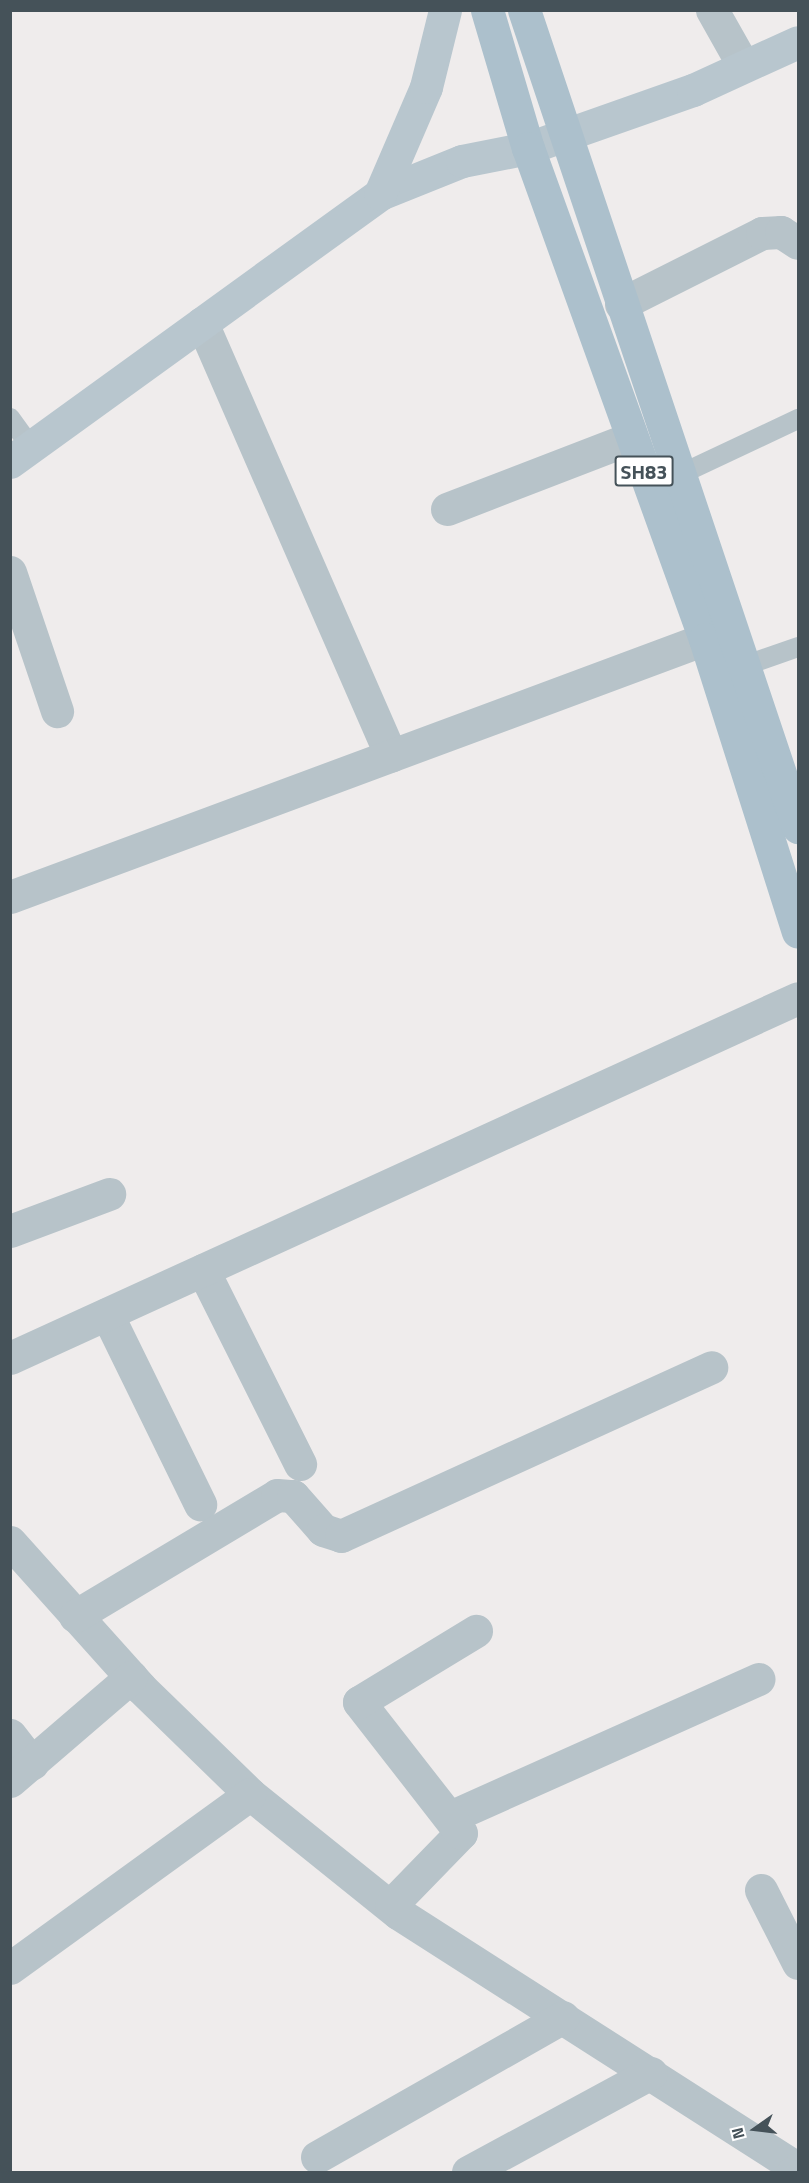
<!DOCTYPE html>
<html>
<head>
<meta charset="utf-8">
<style>
  body { margin:0 }
  #map { position:relative; width:809px; height:2183px; overflow:hidden; background:#efecec; font-family:"Titillium Web",sans-serif }
  div>[style] { position:absolute }
  [style*='--x'] { left:calc(var(--x)*1px); top:calc(var(--y)*1px); width:calc(var(--w)*1px); rotate:calc(var(--a)*1deg) }
  .lane>* { height:20px; margin:-10px; padding:0 10px; transform-origin:10px; border-radius:10px; background:#b7c3c9 }
  .street>* { height:33px; margin:-16.5px; padding:0 16.5px; transform-origin:16.5px; border-radius:16.5px; background:#b7c3c9 }
  .secondary>* { height:33px; margin:-16.5px; padding:0 16.5px; transform-origin:16.5px; border-radius:16.5px; background:#b8c6ce }
  .primary>* { height:33px; margin:-16.5px; padding:0 16.5px; transform-origin:16.5px; border-radius:16.5px; background:#acc0cc }
  span { translate:-50% -50%; white-space:nowrap; text-align:center; line-height:1.15; -webkit-text-stroke:5px #fff; paint-order:stroke }
  .shield-label span { padding:2px 4px; background:#fff; border:2px solid; border-radius:4px; -webkit-text-stroke-width:0 }
  .shield-label { font-size:20px; color:#455259; font-weight:700 }
  .frame { position:absolute; inset:0; border:12px solid #455259; pointer-events:none }
  .north { position:absolute; left:725px; top:2099px; width:60px; height:60px; -webkit-text-stroke:4px #fff; paint-order:stroke; rotate:256deg; font-size:16px; font-weight:700; line-height:24px; text-align:center; color:#455259 }
  .north::after { content:''; display:block; margin:auto; width:21px; height:27px; background:#455259; clip-path:polygon(50% 0,100% 100%,50% 72%,0 100%) }
</style>
</head>
<body>
<div id="map">
  <div class="lane">
    <div style="--x:10;--y:418;--w:36;--a:54"></div>
    <div style="--x:679;--y:475;--w:132;--a:-25.2"></div>
    <div style="--x:744;--y:666;--w:57;--a:-19.4"></div>
  </div>
  <div class="street">
    <div style="--x:712;--y:10;--w:63;--a:60.6"></div>
    <div style="--x:621;--y:304;--w:158;--a:-26.7"></div>
    <div style="--x:762;--y:233;--w:19;--a:-3"></div>
    <div style="--x:781;--y:232;--w:20;--a:33"></div>
    <div style="--x:202;--y:323;--w:472;--a:66.4"></div>
    <div style="--x:447;--y:509;--w:197;--a:-21.1"></div>
    <div style="--x:10;--y:572;--w:147;--a:71.3"></div>
    <div style="--x:10;--y:897;--w:741;--a:-20.37"></div>
    <div style="--x:10;--y:1231;--w:106;--a:-20.5"></div>
    <div style="--x:203;--y:1270;--w:217;--a:63.4"></div>
    <div style="--x:107;--y:1314;--w:212;--a:63.9"></div>
    <div style="--x:10;--y:1358;--w:866;--a:-24.55"></div>
    <div style="--x:10;--y:1542;--w:195;--a:48.1"></div>
    <div style="--x:140;--y:1687;--w:153;--a:44.2"></div>
    <div style="--x:250;--y:1794;--w:190;--a:38.8"></div>
    <div style="--x:398;--y:1913;--w:475;--a:32.6"></div>
    <div style="--x:798;--y:2169;--w:6;--a:149"></div>
    <div style="--x:75;--y:1616;--w:235;--a:-30.9"></div>
    <div style="--x:277;--y:1495;--w:16;--a:4"></div>
    <div style="--x:293;--y:1496;--w:45;--a:48.6"></div>
    <div style="--x:323;--y:1530;--w:19;--a:18"></div>
    <div style="--x:341;--y:1536;--w:407;--a:-24.5"></div>
    <div style="--x:10;--y:1735;--w:36;--a:52"></div>
    <div style="--x:10;--y:1781;--w:160;--a:-40.7"></div>
    <div style="--x:450;--y:1817;--w:338;--a:-24.1"></div>
    <div style="--x:761;--y:1890;--w:82;--a:63.1"></div>
    <div style="--x:391;--y:1905;--w:100;--a:-45.8"></div>
    <div style="--x:461;--y:1833;--w:166;--a:-127.9"></div>
    <div style="--x:359;--y:1702;--w:137;--a:-31.3"></div>
    <div style="--x:10;--y:1968;--w:296;--a:-35.9"></div>
    <div style="--x:317;--y:2157;--w:283;--a:-29.6"></div>
    <div style="--x:468;--y:2172;--w:208;--a:-28.4"></div>
  </div>
  <div class="secondary">
    <div style="--x:380;--y:194;--w:88;--a:-21.9"></div>
    <div style="--x:462;--y:161;--w:67;--a:-11.1"></div>
    <div style="--x:528;--y:148;--w:175;--a:-19.4"></div>
    <div style="--x:693;--y:90;--w:115;--a:-24.6"></div>
    <div style="--x:10;--y:462;--w:457;--a:-35.9"></div>
    <div style="--x:380;--y:194;--w:116;--a:-66.7"></div>
    <div style="--x:426;--y:87;--w:79;--a:-76.1"></div>
  </div>
  <div class="primary">
    <div style="--x:487;--y:10;--w:144;--a:73.5"></div>
    <div style="--x:528;--y:148;--w:522;--a:70.18"></div>
    <div style="--x:705;--y:639;--w:307;--a:72.4"></div>
    <div style="--x:524;--y:10;--w:862;--a:71.46"></div>
  </div>
  <div class="shield-label">
    <span style="left:644px;top:471px">SH83</span>
  </div>
  <div class="frame"></div>
  <div class="north">N</div>
</div>
</body>
</html>
